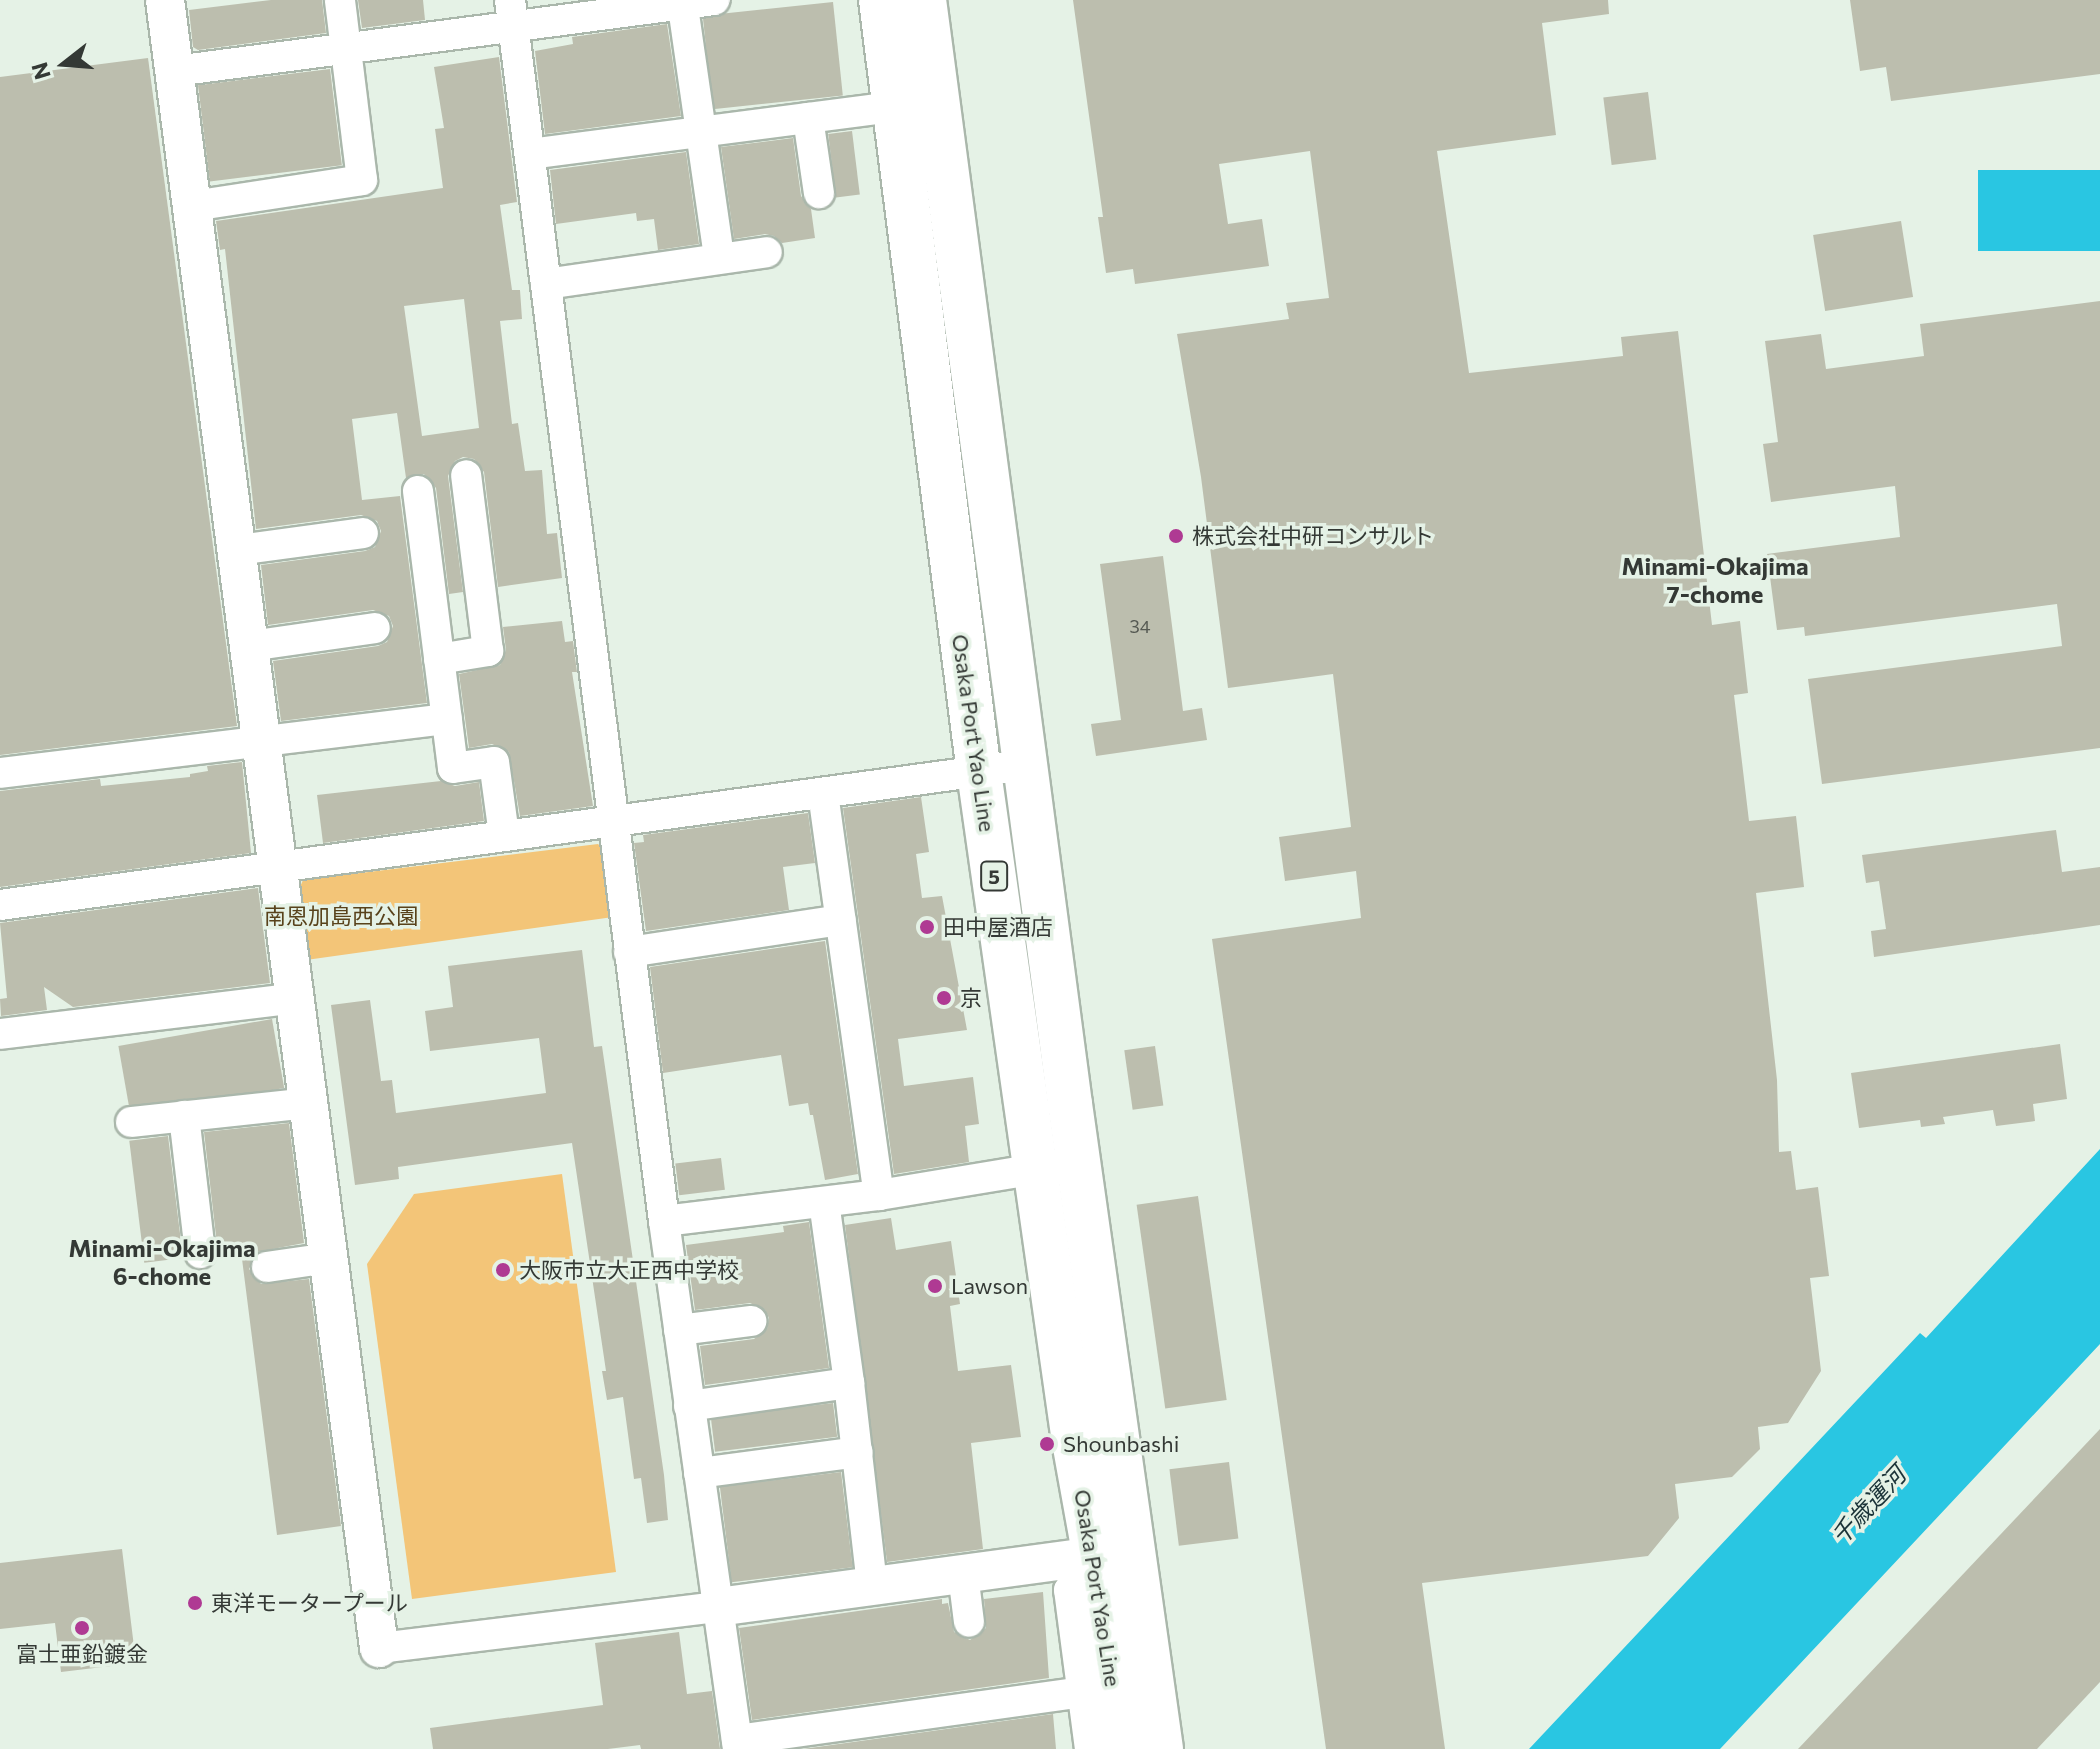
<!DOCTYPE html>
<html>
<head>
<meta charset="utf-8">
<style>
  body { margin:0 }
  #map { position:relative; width:2100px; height:1749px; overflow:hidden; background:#e5f2e6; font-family:Commissioner,"Noto Sans JP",sans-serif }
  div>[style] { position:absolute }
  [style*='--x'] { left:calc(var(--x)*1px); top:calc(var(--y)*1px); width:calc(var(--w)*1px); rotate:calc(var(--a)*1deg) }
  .green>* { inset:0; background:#f3c578 }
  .water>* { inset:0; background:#29c6e2; transform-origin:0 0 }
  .building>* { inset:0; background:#bcbeae; transform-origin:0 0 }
  .roads { filter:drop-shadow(2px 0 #aab7ab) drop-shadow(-2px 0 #aab7ab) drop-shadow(0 2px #aab7ab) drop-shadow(0 -2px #aab7ab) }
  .minor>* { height:30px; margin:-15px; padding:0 15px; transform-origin:15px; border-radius:15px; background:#fff }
  .tertiary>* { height:38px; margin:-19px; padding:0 19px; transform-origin:19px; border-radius:19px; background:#fff }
  .primary>* { height:44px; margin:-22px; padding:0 22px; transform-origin:22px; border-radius:22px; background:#fff }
  .dots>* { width:22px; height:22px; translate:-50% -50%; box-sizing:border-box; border:4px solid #e5f2e6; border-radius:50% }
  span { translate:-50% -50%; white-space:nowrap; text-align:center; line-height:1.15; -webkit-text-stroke:7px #e5f2e6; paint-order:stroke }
  .number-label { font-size:18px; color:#565a53 }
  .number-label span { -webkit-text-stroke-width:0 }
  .shield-label span { padding:2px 6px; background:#e5f2e6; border:2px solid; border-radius:6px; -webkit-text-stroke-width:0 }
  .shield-label { font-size:20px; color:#343935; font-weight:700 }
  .poi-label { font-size:22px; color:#343935 }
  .left { translate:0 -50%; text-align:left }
  .street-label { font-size:22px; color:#343935 }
  .park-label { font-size:22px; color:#58421b }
  .neighbourhood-label { font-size:24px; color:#343935; font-weight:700 }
  .water-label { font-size:24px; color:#1b3338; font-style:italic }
  .north { position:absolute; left:24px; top:24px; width:80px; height:80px; -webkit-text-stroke:6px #e5f2e6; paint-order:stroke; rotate:253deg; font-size:22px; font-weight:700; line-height:32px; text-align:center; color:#343935 }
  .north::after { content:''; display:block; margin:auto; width:28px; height:36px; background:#343935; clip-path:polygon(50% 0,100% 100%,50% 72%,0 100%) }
</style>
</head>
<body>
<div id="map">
  <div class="green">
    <div style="clip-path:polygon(598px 844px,605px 851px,613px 917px,306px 960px,298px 892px,303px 880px)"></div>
    <div style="clip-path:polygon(562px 1174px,616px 1572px,412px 1599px,367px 1264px,414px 1194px)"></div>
  </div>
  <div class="water">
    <div style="left:2100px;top:170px;width:81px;height:122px;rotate:90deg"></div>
    <div style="clip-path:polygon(2100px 1149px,2100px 1344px,1720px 1749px,1529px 1749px,1920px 1333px,1926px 1338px)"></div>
  </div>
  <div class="building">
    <div style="clip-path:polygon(271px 0,322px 0,326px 33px,198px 50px,193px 47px,189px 10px)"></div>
    <div style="clip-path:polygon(358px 0,423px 0,425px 20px,362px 28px)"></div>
    <div style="clip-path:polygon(1073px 0,1608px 0,1609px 14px,1542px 23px,1556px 135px,1437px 151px,1469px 373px,1623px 356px,1621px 337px,1678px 331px,1712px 625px,1740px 621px,1748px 693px,1734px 695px,1749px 821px,1796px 816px,1804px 887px,1756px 893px,1777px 1080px,1779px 1152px,1791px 1151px,1796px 1190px,1818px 1187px,1829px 1276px,1810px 1278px,1821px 1371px,1788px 1423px,1758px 1427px,1760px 1449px,1732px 1477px,1675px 1484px,1679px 1518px,1648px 1556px,1422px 1583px,1445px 1749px,1326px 1749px,1212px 939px,1361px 918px,1356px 871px,1285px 881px,1279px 837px,1351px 827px,1333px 674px,1228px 688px,1201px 477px,1177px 334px,1289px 319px,1286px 303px,1329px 298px,1310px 151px,1219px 164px,1228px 224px,1262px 219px,1269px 266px,1135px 284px,1133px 269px,1106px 273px,1098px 217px,1103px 217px)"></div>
    <div style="clip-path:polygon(1850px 0,2100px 0,2100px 74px,1891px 101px,1886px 67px,1860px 71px)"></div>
    <div style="left:833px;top:2px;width:94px;height:131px;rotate:84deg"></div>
    <div style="clip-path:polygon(667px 24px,681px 116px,545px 134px,535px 51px,573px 44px,572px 37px)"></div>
    <div style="clip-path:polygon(evenodd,499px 57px,517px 202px,500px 205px,512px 290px,520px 290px,522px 319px,500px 321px,512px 424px,518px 423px,525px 471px,542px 470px,547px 534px,557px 533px,562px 578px,498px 587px,484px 472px,474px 459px,463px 457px,455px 461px,448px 476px,463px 592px,449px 594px,436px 488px,424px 474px,406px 478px,397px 413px,352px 419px,362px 500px,400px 496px,427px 703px,281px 721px,273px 661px,378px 646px,387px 642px,393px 626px,389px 616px,373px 610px,268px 625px,261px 565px,365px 551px,375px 547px,381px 531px,377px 521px,361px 515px,256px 529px,225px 249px,220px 250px,216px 221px,443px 188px,435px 129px,444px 128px,434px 67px,499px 57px,464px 299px,479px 428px,422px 436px,404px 306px,464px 299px)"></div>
    <div style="clip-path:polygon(148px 58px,237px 726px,0 755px,0 77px)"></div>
    <div style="left:330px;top:69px;width:97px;height:133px;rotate:83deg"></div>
    <div style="left:1648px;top:92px;width:68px;height:45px;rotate:83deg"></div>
    <div style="left:852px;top:131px;width:64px;height:24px;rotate:83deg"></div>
    <div style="clip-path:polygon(793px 138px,801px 196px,811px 209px,815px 238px,782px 243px,774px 236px,765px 234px,734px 239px,721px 147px)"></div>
    <div style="clip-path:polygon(686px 152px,699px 244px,658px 250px,654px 219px,637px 221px,636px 213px,556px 224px,550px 170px)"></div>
    <div style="left:1901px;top:221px;width:77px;height:89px;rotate:81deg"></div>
    <div style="clip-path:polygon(2100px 301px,2100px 748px,1822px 784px,1808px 679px,2062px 646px,2057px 604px,1805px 636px,1804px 627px,1777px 630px,1767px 554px,1900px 537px,1895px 486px,1771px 502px,1763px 444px,1778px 442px,1765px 341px,1821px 334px,1826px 369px,1924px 356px,1920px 324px)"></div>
    <div style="clip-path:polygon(1163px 556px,1183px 711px,1202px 708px,1207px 740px,1096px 756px,1091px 724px,1121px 720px,1100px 564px)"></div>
    <div style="clip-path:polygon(562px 621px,565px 642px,573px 641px,577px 672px,572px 672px,593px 806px,520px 816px,509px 752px,492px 744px,469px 748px,459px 674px,500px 665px,506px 650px,503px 627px)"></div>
    <div style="clip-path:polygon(242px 762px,251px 853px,0 887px,0 791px,100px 779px,101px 786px,190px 777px,190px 774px,208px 771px,207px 766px)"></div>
    <div style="clip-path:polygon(441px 781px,455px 786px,479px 782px,484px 821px,323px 843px,317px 795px)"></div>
    <div style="clip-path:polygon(921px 797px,929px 852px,916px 854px,922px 898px,942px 896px,967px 1030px,898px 1039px,904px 1086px,973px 1077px,979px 1124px,965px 1126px,969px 1162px,894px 1174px,843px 808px)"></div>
    <div style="clip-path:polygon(808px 813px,815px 863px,783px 867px,789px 910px,646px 931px,634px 843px,644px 842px,643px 835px)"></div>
    <div style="clip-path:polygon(2056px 830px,2062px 872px,2100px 867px,2100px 925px,1874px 957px,1871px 931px,1886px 929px,1879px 881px,1866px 883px,1862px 855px)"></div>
    <div style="clip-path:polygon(258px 888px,270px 983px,73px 1007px,44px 987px,47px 1010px,1px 1016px,0 999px,7px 998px,0 923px)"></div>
    <div style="clip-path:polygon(825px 941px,858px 1174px,825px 1180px,813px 1115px,810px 1115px,808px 1103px,789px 1106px,781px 1055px,663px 1073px,650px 967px)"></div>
    <div style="clip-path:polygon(582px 950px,594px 1047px,602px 1046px,664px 1475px,668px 1520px,647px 1523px,641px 1478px,634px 1479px,623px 1397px,607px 1400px,602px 1371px,606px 1371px,572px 1143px,398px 1167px,399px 1179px,355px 1185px,331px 1005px,370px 1000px,381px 1081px,392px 1080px,396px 1113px,546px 1093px,539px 1038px,430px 1051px,425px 1011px,453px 1007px,448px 966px)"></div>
    <div style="left:272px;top:1019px;width:70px;height:156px;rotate:80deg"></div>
    <div style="clip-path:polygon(2060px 1044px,2067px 1099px,2033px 1104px,2035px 1121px,1996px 1126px,1993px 1110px,1943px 1117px,1945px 1124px,1921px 1127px,1920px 1120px,1859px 1128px,1851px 1073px)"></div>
    <div style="left:1155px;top:1046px;width:60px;height:31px;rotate:82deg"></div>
    <div style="clip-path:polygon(289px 1123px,304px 1243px,257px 1252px,249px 1269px,261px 1284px,309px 1279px,341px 1526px,277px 1535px,241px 1251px,218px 1253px,204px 1132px)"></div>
    <div style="left:168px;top:1136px;width:123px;height:39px;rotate:83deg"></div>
    <div style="left:721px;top:1158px;width:32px;height:46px;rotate:83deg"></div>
    <div style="left:1198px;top:1196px;width:206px;height:62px;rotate:82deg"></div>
    <div style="clip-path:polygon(891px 1218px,896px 1250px,951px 1241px,960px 1304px,950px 1306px,958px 1371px,1011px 1365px,1021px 1437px,971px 1443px,983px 1549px,887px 1562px,845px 1225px)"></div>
    <div style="clip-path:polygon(809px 1222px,829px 1368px,705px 1385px,700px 1346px,754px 1339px,767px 1329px,769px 1318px,765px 1310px,750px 1303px,695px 1310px,686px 1245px,784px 1232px,783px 1226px)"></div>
    <div style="left:833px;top:1403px;width:34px;height:123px;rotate:83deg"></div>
    <div style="clip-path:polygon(2100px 1429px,2100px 1682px,2037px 1749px,1798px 1749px)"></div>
    <div style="left:1229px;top:1462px;width:77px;height:60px;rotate:83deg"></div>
    <div style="left:841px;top:1472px;width:96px;height:122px;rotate:83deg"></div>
    <div style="clip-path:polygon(122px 1549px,136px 1663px,61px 1672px,55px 1623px,0 1629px,0 1563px)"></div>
    <div style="clip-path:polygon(1043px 1592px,1049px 1678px,752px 1720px,739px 1628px,942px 1599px,942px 1604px,948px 1603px,954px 1632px,970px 1640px,986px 1628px,984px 1599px)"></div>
    <div style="clip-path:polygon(679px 1632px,687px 1694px,712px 1691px,720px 1749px,641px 1749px,640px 1745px,608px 1749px,433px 1749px,430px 1728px,603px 1705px,595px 1643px)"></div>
    <div style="clip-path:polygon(1053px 1714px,1056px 1749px,803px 1749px)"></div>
  </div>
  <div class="roads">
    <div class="minor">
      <div style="--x:510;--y:0;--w:1231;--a:82.81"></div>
      <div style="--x:664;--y:1221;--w:533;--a:82.02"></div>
      <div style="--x:682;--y:0;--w:261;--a:81.8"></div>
      <div style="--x:175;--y:71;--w:544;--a:-7.5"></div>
      <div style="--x:808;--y:118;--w:76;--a:81.7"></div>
      <div style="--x:530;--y:154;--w:367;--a:-7.4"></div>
      <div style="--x:193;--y:206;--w:171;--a:-8.7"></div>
      <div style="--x:362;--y:180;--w:181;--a:-97"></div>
      <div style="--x:546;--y:284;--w:223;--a:-8.2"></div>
      <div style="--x:418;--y:491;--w:279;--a:82.8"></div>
      <div style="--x:453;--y:768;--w:41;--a:-8.3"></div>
      <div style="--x:494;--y:762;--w:74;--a:82.2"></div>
      <div style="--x:238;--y:550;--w:126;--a:-7.7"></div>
      <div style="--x:250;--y:646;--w:126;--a:-8.2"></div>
      <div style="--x:439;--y:659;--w:50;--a:-9.3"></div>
      <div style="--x:488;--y:651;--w:177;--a:-97.1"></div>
      <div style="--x:0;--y:773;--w:450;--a:-6.9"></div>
      <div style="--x:823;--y:793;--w:406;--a:82.1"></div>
      <div style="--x:0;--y:905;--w:1035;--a:-7.78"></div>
      <div style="--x:629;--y:952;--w:214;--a:-8.6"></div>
      <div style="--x:0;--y:1034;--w:298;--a:-6.9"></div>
      <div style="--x:184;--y:1116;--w:138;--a:83.3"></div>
      <div style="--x:131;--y:1122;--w:179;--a:-6.1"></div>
      <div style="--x:824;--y:1202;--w:183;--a:82.1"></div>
      <div style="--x:849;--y:1383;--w:204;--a:83.5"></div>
      <div style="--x:664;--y:1221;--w:217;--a:-6.9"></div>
      <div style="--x:879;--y:1195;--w:177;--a:-9.4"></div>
      <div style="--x:267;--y:1267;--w:63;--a:-8.3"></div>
      <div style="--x:679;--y:1330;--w:73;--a:-7.1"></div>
      <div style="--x:689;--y:1406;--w:162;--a:-8.2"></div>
      <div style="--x:699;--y:1473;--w:160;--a:-7.5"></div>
      <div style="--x:963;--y:1574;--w:48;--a:82.9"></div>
      <div style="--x:379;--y:1648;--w:341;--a:-6.9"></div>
      <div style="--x:737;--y:1740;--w:348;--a:-7.9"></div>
      <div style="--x:1090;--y:1749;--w:160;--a:-97.5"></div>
      <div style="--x:1069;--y:1590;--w:43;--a:-52.6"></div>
    </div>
    <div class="tertiary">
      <div style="--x:165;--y:0;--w:1662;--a:82.6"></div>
      <div style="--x:718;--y:1607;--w:410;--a:-7.7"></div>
    </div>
    <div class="primary">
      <div style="--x:881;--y:0;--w:778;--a:82.77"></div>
      <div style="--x:979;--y:772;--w:676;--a:81.92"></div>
      <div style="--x:1074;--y:1441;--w:170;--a:79.8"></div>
      <div style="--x:1104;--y:1608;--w:142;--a:82.7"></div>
      <div style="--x:924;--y:0;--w:1114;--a:82.47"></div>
      <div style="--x:1070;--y:1104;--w:651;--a:81.97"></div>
    </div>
  </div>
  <div class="dots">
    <div style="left:1176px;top:536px;background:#af3a93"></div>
    <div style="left:927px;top:927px;background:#af3a93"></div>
    <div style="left:944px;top:998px;background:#af3a93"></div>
    <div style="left:503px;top:1270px;background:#af3a93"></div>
    <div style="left:935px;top:1286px;background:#af3a93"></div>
    <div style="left:1047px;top:1444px;background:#af3a93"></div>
    <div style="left:195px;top:1603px;background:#af3a93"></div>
    <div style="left:82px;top:1628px;background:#af3a93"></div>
  </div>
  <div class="number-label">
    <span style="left:1140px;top:626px">34</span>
  </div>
  <div class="shield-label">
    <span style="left:994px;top:876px">5</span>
  </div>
  <div class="poi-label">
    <span class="left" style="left:1192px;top:536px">株式会社中研コンサルト</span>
    <span class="left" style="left:943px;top:927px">田中屋酒店</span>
    <span class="left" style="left:960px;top:998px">京</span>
    <span class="left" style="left:519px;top:1270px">大阪市立大正西中学校</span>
    <span class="left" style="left:951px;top:1286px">Lawson</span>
    <span class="left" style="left:1063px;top:1444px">Shounbashi</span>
    <span class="left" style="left:211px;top:1603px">東洋モータープール</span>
    <span style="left:82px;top:1654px">富士亜鉛鍍金</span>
  </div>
  <div class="street-label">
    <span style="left:974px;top:733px;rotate:82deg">Osaka Port Yao Line</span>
    <span style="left:1098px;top:1588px;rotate:81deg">Osaka Port Yao Line</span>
  </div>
  <div class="park-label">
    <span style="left:341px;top:916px">南恩加島西公園</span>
  </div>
  <div class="neighbourhood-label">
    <span style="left:1715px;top:580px">Minami-Okajima<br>7-chome</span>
    <span style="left:162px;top:1262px">Minami-Okajima<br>6-chome</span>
  </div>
  <div class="water-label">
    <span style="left:1868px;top:1505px;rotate:-47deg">千歳運河</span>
  </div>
  <div class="north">N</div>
</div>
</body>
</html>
